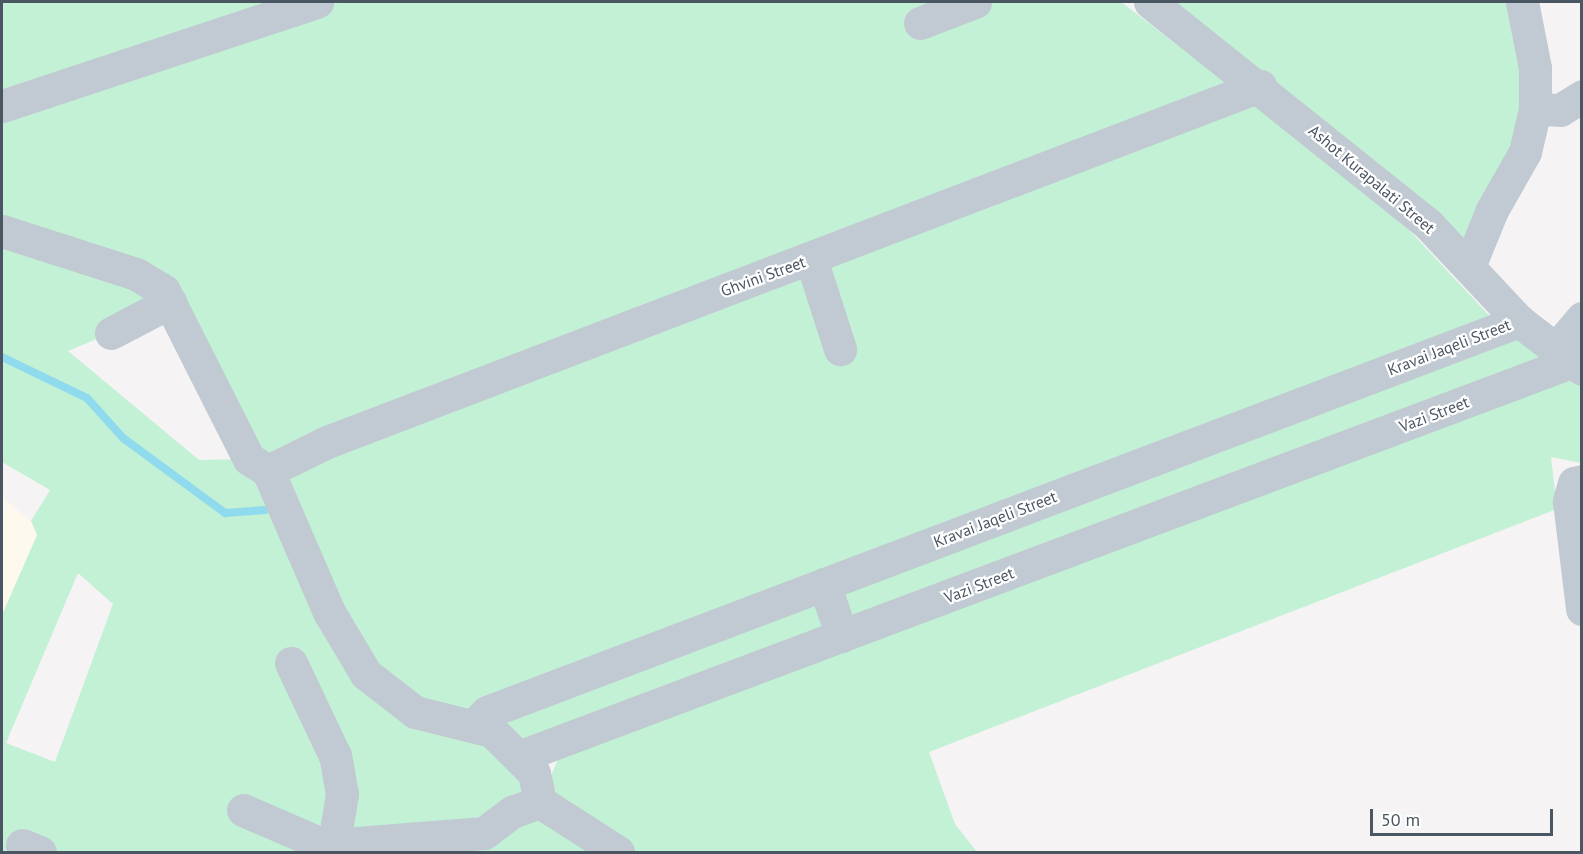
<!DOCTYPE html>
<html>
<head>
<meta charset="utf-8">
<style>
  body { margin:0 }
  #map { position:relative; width:1583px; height:854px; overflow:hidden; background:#f5f3f3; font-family:"PT Sans",sans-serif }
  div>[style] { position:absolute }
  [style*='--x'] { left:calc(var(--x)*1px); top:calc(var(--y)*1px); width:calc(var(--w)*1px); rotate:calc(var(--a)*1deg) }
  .commercial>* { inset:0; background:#fdf9ef }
  .green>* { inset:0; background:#c3f1d5 }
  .stream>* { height:8px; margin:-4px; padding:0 4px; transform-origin:4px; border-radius:4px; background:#90daee }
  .minor>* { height:33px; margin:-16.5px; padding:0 16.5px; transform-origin:16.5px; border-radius:16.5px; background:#c1cad2 }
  span { translate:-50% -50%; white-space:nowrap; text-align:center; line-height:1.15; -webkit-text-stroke:4.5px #fff; paint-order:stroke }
  .street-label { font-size:16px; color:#4a5661 }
  .frame { position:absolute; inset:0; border:3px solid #4a5661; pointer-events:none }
  .scale { position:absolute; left:1370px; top:809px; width:183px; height:27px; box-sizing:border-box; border:3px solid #4a5661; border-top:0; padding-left:8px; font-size:18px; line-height:21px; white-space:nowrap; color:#4a5661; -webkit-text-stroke:4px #fff; paint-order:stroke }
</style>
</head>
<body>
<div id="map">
  <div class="commercial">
    <div style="clip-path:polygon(2px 497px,31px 521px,38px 535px,2px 615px)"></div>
  </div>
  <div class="green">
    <div style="clip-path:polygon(2px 2px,317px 2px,2px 106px)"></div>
    <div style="clip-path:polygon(340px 2px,1121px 2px,1234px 88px,265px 458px,187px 307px,2px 224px,2px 113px)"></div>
    <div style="clip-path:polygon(1150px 2px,1522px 2px,1535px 109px,1470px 264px)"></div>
    <div style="clip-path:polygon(evenodd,1246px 96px,1409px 230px,1497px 324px,1519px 321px,1571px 362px,522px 756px,540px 802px,332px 852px,2px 852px,2px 615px,37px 535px,31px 521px,50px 490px,2px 462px,2px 231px,164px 291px,111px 333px,68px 351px,199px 460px,249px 459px,366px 674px,424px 704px,377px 667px,342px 607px,282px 470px,1246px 96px,78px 573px,113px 604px,55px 762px,6px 743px,78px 573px)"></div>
    <div style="clip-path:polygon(1581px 372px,1581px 463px,1551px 457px,1557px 509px,929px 752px,955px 824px,977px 852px,634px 852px,561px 805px,550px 778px,561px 752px)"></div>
    <div style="clip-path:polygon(540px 814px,601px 852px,356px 852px)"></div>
  </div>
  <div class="stream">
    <div style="--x:2;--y:357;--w:94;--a:25.8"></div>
    <div style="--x:87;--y:398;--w:54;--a:48"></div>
    <div style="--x:123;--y:438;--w:127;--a:36.3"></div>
    <div style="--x:225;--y:513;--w:40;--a:-4.3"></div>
  </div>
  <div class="minor">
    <div style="--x:1150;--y:2;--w:356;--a:38.6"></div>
    <div style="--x:1428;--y:224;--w:133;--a:46.8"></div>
    <div style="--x:1519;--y:321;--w:79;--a:37.3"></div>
    <div style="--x:920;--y:23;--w:59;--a:-20.9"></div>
    <div style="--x:2;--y:106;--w:332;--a:-18.3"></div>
    <div style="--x:1535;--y:109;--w:25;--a:2"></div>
    <div style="--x:1560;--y:110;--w:26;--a:-32"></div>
    <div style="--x:2;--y:231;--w:141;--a:17.8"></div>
    <div style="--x:136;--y:274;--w:33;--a:31"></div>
    <div style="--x:164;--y:291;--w:188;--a:63.2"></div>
    <div style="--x:249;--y:459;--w:22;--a:32"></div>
    <div style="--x:811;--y:259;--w:95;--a:72.1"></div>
    <div style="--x:1470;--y:264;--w:58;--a:-67.8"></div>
    <div style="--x:1492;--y:210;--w:67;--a:-60.4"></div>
    <div style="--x:1525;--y:152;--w:44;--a:-76.9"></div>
    <div style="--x:1535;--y:109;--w:41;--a:-90"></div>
    <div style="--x:1535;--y:68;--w:67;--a:-101.1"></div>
    <div style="--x:111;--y:333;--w:67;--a:-27.7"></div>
    <div style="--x:1555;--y:350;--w:42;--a:-49.8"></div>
    <div style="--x:268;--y:471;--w:66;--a:-26.2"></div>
    <div style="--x:327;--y:442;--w:999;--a:-20.89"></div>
    <div style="--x:268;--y:471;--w:154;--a:66.6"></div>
    <div style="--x:329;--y:612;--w:72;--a:59.2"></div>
    <div style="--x:366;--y:674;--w:62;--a:37.8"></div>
    <div style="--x:415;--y:712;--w:79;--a:13.9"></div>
    <div style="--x:492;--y:731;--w:59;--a:45"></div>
    <div style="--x:534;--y:773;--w:30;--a:78"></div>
    <div style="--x:540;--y:802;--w:93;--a:32.7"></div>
    <div style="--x:1582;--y:481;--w:8;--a:166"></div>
    <div style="--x:1574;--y:483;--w:19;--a:106"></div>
    <div style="--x:1569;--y:501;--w:109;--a:83.1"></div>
    <div style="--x:824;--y:584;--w:55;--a:70.9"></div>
    <div style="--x:475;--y:724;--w:17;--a:-45"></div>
    <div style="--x:487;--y:712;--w:1104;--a:-20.75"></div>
    <div style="--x:521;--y:756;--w:1121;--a:-20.57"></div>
    <div style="--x:243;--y:810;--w:98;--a:23.4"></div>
    <div style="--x:333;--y:849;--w:56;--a:-80.7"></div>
    <div style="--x:342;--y:794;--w:39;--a:-100"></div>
    <div style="--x:335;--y:756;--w:103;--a:-115.3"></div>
    <div style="--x:22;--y:845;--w:19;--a:21"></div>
    <div style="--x:330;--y:852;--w:16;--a:-30"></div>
    <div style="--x:344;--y:844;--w:140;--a:-4.5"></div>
    <div style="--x:484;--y:833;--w:35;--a:-37"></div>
    <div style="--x:512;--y:812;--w:30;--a:-20"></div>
  </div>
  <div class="street-label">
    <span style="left:1372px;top:179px;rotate:40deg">Ashot Kurapalati Street</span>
    <span style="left:763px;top:276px;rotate:-20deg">Ghvini Street</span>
    <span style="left:1449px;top:347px;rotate:-21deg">Kravai Jaqeli Street</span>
    <span style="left:1434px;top:414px;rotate:-21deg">Vazi Street</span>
    <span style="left:995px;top:519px;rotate:-21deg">Kravai Jaqeli Street</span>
    <span style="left:979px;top:585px;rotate:-21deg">Vazi Street</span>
  </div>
  <div class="frame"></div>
  <div class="scale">50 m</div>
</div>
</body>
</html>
